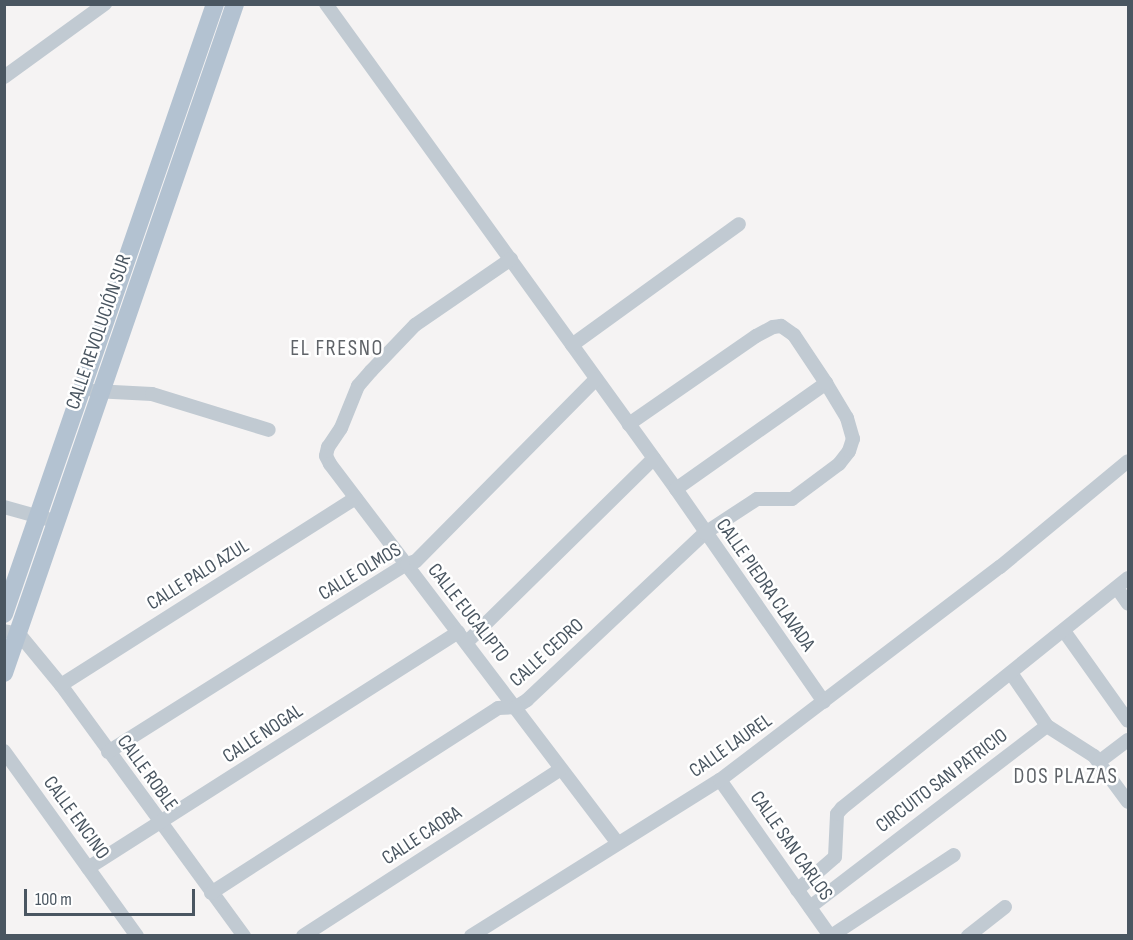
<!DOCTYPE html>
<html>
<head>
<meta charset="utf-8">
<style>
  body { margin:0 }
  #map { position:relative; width:1133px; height:940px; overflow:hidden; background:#f5f3f3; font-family:"Sofia Sans Condensed",sans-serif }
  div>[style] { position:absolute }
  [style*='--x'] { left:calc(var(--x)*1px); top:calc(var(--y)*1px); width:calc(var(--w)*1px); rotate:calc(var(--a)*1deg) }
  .minor>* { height:14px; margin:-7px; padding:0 7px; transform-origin:7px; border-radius:7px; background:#c1cad2 }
  .major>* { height:18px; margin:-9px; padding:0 9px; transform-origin:9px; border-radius:9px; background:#b3c2d1 }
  span { translate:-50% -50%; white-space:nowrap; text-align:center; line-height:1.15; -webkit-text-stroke:5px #fff; paint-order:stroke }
  .street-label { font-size:20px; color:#4a5661 }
  .quarter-label { font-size:22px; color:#5f6368; letter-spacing:1.5px }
  .frame { position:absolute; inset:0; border:6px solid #4a5661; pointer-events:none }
  .scale { position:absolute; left:24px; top:889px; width:171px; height:27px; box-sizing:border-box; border:3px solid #4a5661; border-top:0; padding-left:8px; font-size:18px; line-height:21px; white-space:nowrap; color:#4a5661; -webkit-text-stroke:4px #fff; paint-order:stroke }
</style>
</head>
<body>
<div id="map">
  <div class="minor">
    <div style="--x:326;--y:4;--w:598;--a:54.18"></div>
    <div style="--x:676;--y:489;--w:259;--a:55.2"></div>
    <div style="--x:4;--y:77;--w:125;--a:-35.9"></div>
    <div style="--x:511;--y:259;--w:116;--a:145.5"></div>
    <div style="--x:415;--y:325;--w:64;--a:133.7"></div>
    <div style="--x:371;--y:371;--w:20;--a:131"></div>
    <div style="--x:358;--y:386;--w:45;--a:112"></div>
    <div style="--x:341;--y:428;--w:23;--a:124"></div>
    <div style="--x:328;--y:447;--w:9;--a:103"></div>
    <div style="--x:326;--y:456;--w:9;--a:63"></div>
    <div style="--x:330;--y:464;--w:476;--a:52.8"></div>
    <div style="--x:572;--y:345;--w:206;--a:-35.9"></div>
    <div style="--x:94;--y:391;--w:58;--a:3"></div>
    <div style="--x:152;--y:394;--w:122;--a:17.1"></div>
    <div style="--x:676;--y:489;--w:184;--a:-35.2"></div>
    <div style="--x:4;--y:507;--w:45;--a:15.6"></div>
    <div style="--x:1117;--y:588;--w:19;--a:55"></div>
    <div style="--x:4;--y:631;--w:15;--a:11"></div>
    <div style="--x:19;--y:634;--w:66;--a:50.5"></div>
    <div style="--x:61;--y:685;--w:311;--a:53.9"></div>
    <div style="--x:1064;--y:631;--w:110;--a:54.6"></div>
    <div style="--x:467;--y:642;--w:262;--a:-44.5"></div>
    <div style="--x:1011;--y:673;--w:64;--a:55.8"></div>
    <div style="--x:1047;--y:726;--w:56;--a:32.6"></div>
    <div style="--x:1094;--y:756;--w:57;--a:53.5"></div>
    <div style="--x:61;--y:685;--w:349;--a:-32.4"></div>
    <div style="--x:4;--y:751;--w:228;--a:54.3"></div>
    <div style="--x:108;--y:752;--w:353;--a:-32.2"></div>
    <div style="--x:407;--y:564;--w:9;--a:-18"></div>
    <div style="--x:416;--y:561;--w:256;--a:-45.3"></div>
    <div style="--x:1100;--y:761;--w:35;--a:-37"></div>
    <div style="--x:720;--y:780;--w:191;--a:54.8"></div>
    <div style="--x:88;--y:868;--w:439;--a:-32.5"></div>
    <div style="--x:797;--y:890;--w:50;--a:-41"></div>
    <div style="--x:835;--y:857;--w:43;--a:-87.3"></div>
    <div style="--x:837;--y:814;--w:8;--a:-50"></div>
    <div style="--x:842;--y:808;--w:367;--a:-38.8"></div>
    <div style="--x:211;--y:893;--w:341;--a:-32.8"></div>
    <div style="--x:498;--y:708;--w:18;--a:-3"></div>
    <div style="--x:516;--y:707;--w:13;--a:-32"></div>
    <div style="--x:527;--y:700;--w:244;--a:-43.2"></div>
    <div style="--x:705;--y:533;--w:62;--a:-33.2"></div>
    <div style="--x:757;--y:499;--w:35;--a:0"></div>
    <div style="--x:792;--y:499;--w:59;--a:-36.7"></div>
    <div style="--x:839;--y:464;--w:16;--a:-52"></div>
    <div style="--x:849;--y:451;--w:13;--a:-72"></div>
    <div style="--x:853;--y:439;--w:22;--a:-106"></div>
    <div style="--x:847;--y:418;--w:41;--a:-121"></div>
    <div style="--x:826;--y:383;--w:58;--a:-123.7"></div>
    <div style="--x:794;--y:335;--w:16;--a:-145"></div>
    <div style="--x:781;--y:326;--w:8;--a:173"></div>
    <div style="--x:773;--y:327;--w:19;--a:152"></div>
    <div style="--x:756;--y:336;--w:155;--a:145.3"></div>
    <div style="--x:810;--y:907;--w:298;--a:-37.4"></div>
    <div style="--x:303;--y:936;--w:307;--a:-32.9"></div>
    <div style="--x:471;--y:936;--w:294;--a:-32.1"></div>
    <div style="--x:720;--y:780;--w:352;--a:-37.3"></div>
    <div style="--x:1000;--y:567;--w:166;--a:-39.6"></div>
    <div style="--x:831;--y:936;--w:147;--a:-33.4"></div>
    <div style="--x:968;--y:936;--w:47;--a:-38.1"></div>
  </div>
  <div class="major">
    <div style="--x:4;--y:614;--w:645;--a:-70.92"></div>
    <div style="--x:4;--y:673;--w:708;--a:-70.95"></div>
  </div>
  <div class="street-label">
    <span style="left:99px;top:332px;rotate:-71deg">CALLE REVOLUCIÓN SUR</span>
    <span style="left:360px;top:572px;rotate:-31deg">CALLE OLMOS</span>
    <span style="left:198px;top:575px;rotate:-32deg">CALLE PALO AZUL</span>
    <span style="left:765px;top:585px;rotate:55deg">CALLE PIEDRA CLAVADA</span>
    <span style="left:468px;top:613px;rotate:52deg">CALLE EUCALIPTO</span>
    <span style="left:547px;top:653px;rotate:-42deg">CALLE CEDRO</span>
    <span style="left:263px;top:734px;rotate:-33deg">CALLE NOGAL</span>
    <span style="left:731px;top:746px;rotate:-35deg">CALLE LAUREL</span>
    <span style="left:147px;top:773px;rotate:54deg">CALLE ROBLE</span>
    <span style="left:942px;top:781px;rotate:-37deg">CIRCUITO SAN PATRICIO</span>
    <span style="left:76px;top:818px;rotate:54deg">CALLE ENCINO</span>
    <span style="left:422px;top:836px;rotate:-33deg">CALLE CAOBA</span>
    <span style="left:791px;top:846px;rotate:55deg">CALLE SAN CARLOS</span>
  </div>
  <div class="quarter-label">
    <span style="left:337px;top:349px">EL FRESNO</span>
    <span style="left:1066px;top:777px">DOS PLAZAS</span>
  </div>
  <div class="frame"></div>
  <div class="scale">100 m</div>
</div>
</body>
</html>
